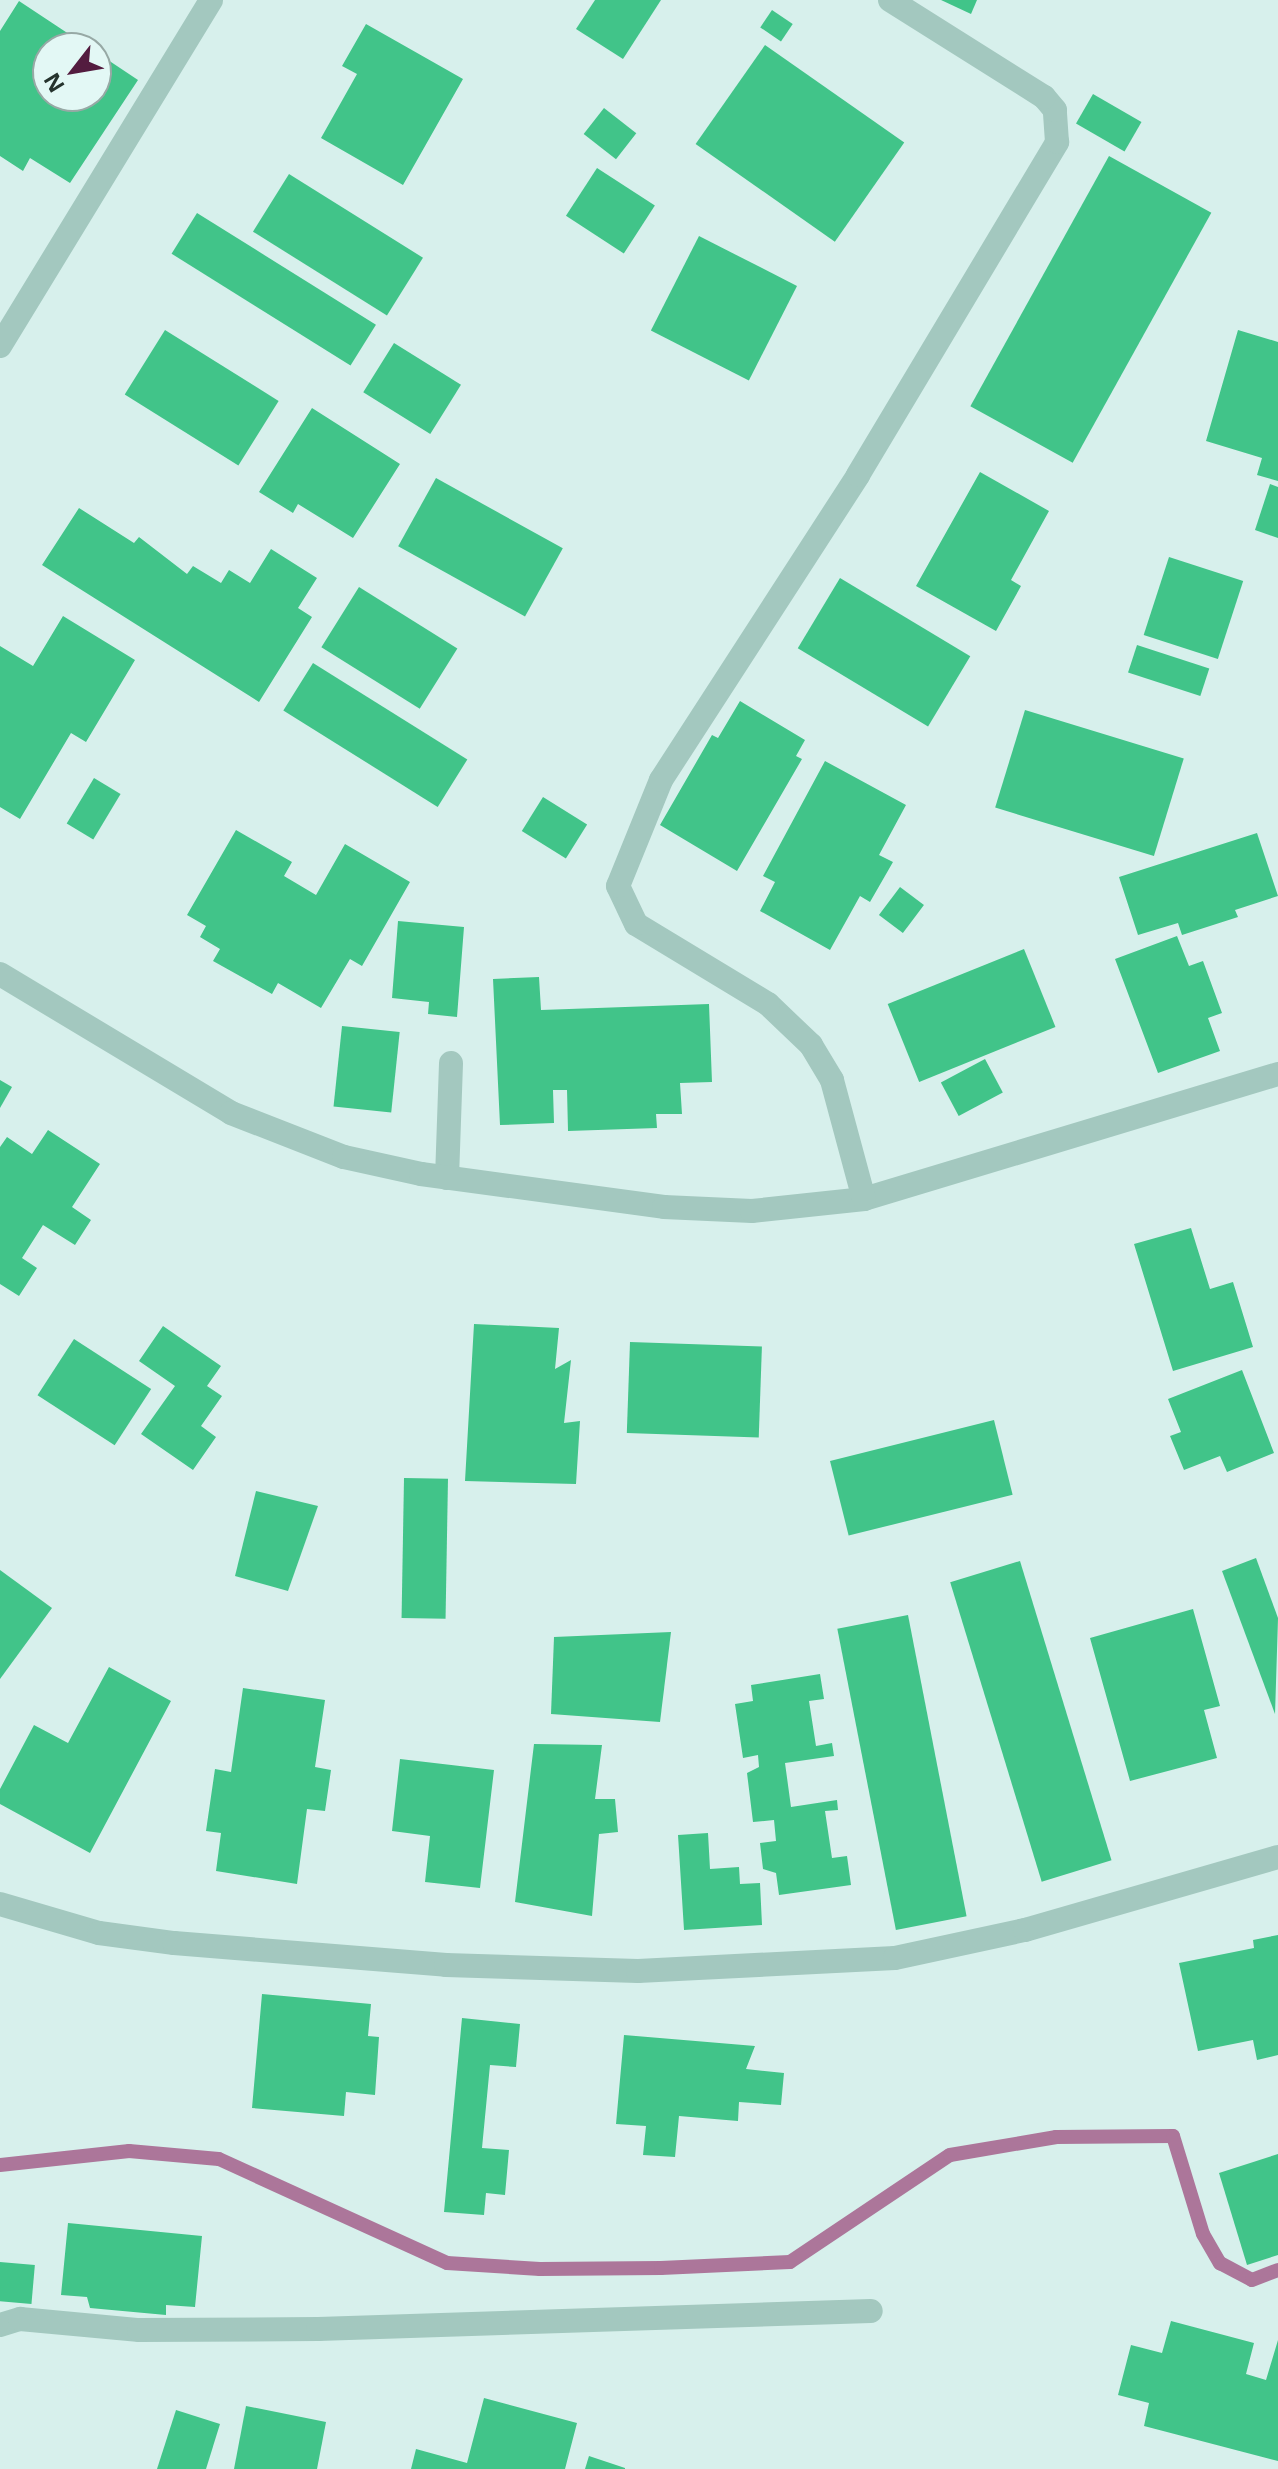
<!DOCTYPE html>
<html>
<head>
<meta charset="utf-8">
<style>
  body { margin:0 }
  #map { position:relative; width:1278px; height:2469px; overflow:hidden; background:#d7f0ec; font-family:"Noto Sans",sans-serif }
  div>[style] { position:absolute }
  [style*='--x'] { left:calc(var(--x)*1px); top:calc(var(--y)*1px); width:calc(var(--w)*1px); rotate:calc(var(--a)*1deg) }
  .stream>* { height:14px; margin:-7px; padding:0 7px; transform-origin:7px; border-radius:7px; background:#ac769a }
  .building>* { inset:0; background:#41c489; transform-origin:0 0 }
  .lane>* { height:24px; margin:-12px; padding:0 12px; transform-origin:12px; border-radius:12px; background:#a3c8bf }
  .street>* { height:24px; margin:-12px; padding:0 12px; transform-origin:12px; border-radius:12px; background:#a3c8bf }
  span { translate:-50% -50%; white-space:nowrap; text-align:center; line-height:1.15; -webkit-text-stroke:6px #e3f8f5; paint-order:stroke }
  .north { position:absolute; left:32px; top:32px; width:80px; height:80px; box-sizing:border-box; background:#e3f8f5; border:2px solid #97a9a5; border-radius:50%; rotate:239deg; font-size:22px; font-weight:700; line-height:32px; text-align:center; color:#25332d }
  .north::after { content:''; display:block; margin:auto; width:28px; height:36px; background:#531c3f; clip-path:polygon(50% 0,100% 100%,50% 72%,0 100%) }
</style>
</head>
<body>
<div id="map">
  <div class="stream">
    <div style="--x:0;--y:2165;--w:130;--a:-6.2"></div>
    <div style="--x:129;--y:2151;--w:90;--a:5.1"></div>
    <div style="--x:219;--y:2159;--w:251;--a:24.5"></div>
    <div style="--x:447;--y:2263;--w:93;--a:3.7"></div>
    <div style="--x:540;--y:2269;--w:121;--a:-0.5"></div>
    <div style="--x:661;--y:2268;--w:129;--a:-2.7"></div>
    <div style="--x:790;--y:2262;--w:192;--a:-33.8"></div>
    <div style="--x:950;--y:2155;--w:108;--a:-9.6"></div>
    <div style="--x:1056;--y:2137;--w:117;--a:-0.5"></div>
    <div style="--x:1173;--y:2136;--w:102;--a:73"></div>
    <div style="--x:1203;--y:2234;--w:34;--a:60"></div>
    <div style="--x:1220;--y:2263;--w:36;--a:28"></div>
    <div style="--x:1252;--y:2280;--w:28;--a:-21"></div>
  </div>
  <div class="building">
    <div style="clip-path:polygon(595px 0,661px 0,623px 59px,576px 29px)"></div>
    <div style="clip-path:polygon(941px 0,977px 0,971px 14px)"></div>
    <div style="clip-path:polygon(19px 1px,90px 48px,48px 48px,48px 96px,96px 96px,96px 52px,138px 80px,70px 183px,30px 158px,23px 171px,0 156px,0 31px)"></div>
    <div style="left:772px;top:10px;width:25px;height:21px;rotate:34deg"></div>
    <div style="clip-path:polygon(366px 24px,463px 79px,403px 185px,321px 138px,357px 74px,342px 66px)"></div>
    <div style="left:765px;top:45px;width:170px;height:121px;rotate:35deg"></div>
    <div style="left:1093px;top:94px;width:56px;height:34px;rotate:30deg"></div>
    <div style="left:604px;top:108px;width:41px;height:33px;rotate:38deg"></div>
    <div style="left:1109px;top:156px;width:117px;height:286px;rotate:29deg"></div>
    <div style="left:597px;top:168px;width:69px;height:57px;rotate:33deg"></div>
    <div style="left:289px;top:174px;width:158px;height:68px;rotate:32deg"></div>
    <div style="left:197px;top:213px;width:211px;height:48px;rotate:32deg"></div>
    <div style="left:699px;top:236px;width:110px;height:106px;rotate:27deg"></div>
    <div style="left:165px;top:330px;width:134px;height:76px;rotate:32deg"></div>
    <div style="clip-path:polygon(1238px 330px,1278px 342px,1278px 481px,1257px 475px,1262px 458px,1206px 441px)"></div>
    <div style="left:394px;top:343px;width:79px;height:58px;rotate:32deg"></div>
    <div style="clip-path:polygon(312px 408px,400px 464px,353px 538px,298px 504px,293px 513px,259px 492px)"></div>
    <div style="clip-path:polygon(980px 472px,1049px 511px,1011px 580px,1021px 586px,996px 631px,916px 586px)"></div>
    <div style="left:436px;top:478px;width:145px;height:78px;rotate:29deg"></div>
    <div style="clip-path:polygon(1270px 484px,1278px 487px,1278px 538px,1255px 530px)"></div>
    <div style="clip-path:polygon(79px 508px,134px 543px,139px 537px,187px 574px,193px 566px,221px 583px,229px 570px,250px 583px,271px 549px,317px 578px,298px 608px,312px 617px,259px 702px,42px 565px)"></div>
    <div style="left:1169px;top:557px;width:78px;height:82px;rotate:18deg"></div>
    <div style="left:840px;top:578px;width:152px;height:82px;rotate:31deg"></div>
    <div style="left:359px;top:587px;width:116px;height:71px;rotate:32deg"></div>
    <div style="clip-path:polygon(63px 616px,135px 660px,86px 742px,71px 733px,20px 819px,0 807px,0 646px,33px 666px)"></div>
    <div style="left:1137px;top:645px;width:76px;height:29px;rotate:18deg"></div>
    <div style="left:313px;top:663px;width:182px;height:56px;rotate:32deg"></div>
    <div style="clip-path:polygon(740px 701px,805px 740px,796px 756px,802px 759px,737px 871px,660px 825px,712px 735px,718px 738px)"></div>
    <div style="left:1025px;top:710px;width:166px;height:102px;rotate:17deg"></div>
    <div style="clip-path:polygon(825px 761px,906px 805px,879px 855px,893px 862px,870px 902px,860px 896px,830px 950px,760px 911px,775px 882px,763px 876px)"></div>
    <div style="left:94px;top:778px;width:31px;height:53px;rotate:31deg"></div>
    <div style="left:543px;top:797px;width:52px;height:40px;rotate:32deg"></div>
    <div style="clip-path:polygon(236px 830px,292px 862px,284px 876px,316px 895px,345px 844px,410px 882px,362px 966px,350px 959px,321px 1008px,278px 983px,272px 994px,213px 961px,220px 949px,200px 937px,206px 926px,187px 915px)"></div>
    <div style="clip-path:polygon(1257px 833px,1278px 896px,1235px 910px,1238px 917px,1182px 935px,1178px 923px,1138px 935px,1119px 877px)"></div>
    <div style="left:900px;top:887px;width:30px;height:35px;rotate:37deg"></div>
    <div style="clip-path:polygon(398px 921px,464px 927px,457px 1017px,428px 1014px,429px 1002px,392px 998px)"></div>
    <div style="clip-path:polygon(1177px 936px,1189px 966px,1203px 961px,1222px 1013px,1208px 1018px,1220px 1051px,1158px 1073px,1115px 959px)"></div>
    <div style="left:1024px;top:949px;width:84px;height:147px;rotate:68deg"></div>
    <div style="clip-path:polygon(539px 977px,541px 1010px,709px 1004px,712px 1082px,680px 1083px,682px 1114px,656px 1114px,657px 1128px,568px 1131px,567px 1090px,553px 1090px,554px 1123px,500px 1125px,493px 979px)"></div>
    <div style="left:342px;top:1026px;width:58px;height:81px;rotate:6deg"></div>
    <div style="left:985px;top:1059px;width:38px;height:50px;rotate:62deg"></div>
    <div style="clip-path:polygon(0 1080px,12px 1087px,0 1108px)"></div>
    <div style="clip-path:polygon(48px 1130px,100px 1164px,72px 1207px,91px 1220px,75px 1245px,43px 1225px,22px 1258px,37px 1268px,19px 1296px,0 1284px,0 1147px,7px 1137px,32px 1154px)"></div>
    <div style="clip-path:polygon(1191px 1228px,1210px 1289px,1233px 1282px,1253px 1347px,1173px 1371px,1134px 1244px)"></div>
    <div style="clip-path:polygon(474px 1324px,559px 1328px,555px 1369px,571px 1360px,564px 1423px,580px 1421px,576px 1484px,465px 1481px)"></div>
    <div style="clip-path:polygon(163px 1326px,221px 1366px,207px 1386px,222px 1396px,201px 1426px,216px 1437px,193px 1470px,141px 1434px,175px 1386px,139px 1361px)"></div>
    <div style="left:74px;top:1339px;width:92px;height:67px;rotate:33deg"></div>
    <div style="left:630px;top:1342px;width:132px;height:91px;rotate:2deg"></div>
    <div style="clip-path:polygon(1242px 1370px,1274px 1453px,1227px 1472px,1220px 1456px,1184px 1470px,1170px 1436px,1181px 1432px,1168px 1399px)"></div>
    <div style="left:994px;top:1420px;width:77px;height:169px;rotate:76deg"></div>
    <div style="left:404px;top:1478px;width:44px;height:140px;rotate:1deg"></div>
    <div style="clip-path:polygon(256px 1491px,318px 1506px,288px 1591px,235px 1576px)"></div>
    <div style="clip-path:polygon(1256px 1558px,1278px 1618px,1275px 1714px,1222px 1571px)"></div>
    <div style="left:1020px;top:1561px;width:313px;height:73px;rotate:73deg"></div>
    <div style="clip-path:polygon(0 1570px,52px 1608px,0 1679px)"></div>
    <div style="clip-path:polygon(1193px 1609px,1220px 1706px,1204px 1710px,1217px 1758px,1130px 1781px,1090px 1638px)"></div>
    <div style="left:908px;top:1615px;width:307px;height:72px;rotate:79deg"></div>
    <div style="clip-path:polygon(671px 1632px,660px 1722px,551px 1714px,554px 1637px)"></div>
    <div style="clip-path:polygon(109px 1667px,171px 1701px,90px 1853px,0 1804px,0 1789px,34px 1725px,68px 1743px)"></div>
    <div style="clip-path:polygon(820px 1674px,824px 1699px,809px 1701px,816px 1746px,832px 1743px,834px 1756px,785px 1763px,791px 1807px,837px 1800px,838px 1810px,825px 1811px,832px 1858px,847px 1856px,851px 1885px,779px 1895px,776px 1873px,763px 1869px,760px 1843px,776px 1841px,774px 1820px,753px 1822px,747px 1773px,759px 1767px,758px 1755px,743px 1758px,735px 1704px,753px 1701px,751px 1685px)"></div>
    <div style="clip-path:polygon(243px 1688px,325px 1700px,315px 1767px,331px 1770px,325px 1811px,307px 1809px,297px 1884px,216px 1871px,221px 1833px,206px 1831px,215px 1769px,231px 1772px)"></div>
    <div style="clip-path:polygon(534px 1744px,602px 1745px,595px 1799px,615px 1799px,618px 1832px,599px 1834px,592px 1916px,515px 1902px)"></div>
    <div style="clip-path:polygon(400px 1759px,494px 1770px,480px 1888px,425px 1882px,430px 1836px,392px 1831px)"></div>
    <div style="clip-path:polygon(708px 1833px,710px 1869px,739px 1867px,740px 1884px,760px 1883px,762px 1925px,684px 1930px,678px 1835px)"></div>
    <div style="clip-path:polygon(1278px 1935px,1278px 2055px,1257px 2060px,1253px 2040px,1198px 2051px,1179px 1963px,1254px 1948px,1253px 1940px)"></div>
    <div style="clip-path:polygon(262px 1994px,371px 2004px,368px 2036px,379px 2037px,375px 2095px,346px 2092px,344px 2116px,252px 2108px)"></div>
    <div style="clip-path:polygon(462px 2018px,520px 2024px,516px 2067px,490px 2065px,482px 2148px,509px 2150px,505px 2195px,486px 2193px,484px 2215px,444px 2212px)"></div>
    <div style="clip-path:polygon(624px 2035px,755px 2046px,746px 2069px,784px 2073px,781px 2105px,739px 2102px,738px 2121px,679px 2116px,675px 2157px,643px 2155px,646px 2126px,616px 2124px)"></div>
    <div style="clip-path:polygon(1278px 2154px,1278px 2255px,1247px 2265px,1219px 2173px)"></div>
    <div style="clip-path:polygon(68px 2223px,202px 2236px,195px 2307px,166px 2305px,166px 2315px,90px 2308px,87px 2297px,61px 2295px)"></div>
    <div style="left:0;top:2262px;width:35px;height:39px;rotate:5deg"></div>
    <div style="clip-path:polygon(1171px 2321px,1254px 2343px,1246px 2374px,1266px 2380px,1278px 2340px,1278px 2461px,1144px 2426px,1149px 2403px,1118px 2395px,1131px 2345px,1162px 2353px)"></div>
    <div style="clip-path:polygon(484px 2398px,577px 2423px,565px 2469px,411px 2469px,416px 2449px,467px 2463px)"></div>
    <div style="clip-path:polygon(246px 2406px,326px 2422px,317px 2469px,234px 2469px)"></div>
    <div style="clip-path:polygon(176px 2410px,220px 2424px,206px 2469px,157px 2469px)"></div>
    <div style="clip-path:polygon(589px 2456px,625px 2468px,625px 2469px,585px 2469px)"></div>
  </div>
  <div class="lane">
    <div style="--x:447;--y:1178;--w:115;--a:-88"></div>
  </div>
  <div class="street">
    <div style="--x:0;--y:346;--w:405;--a:-58.6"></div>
    <div style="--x:0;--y:974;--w:270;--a:31"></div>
    <div style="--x:231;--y:1113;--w:121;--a:21.3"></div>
    <div style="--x:344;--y:1157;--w:79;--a:12.4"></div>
    <div style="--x:421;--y:1174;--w:245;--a:7.7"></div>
    <div style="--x:664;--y:1207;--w:88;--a:2.6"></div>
    <div style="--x:752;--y:1211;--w:113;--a:-6.1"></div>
    <div style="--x:864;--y:1199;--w:432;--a:-16.8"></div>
    <div style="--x:864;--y:1199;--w:123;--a:-105.1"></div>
    <div style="--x:832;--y:1080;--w:41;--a:-121"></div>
    <div style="--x:811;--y:1045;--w:59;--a:-136.4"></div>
    <div style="--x:768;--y:1004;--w:154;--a:-148.8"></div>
    <div style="--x:636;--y:924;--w:42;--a:-115.3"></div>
    <div style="--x:618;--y:886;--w:114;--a:-67.9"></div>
    <div style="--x:661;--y:780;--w:363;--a:-57.1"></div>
    <div style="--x:858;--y:475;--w:388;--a:-59.1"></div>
    <div style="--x:1057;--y:142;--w:32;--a:-94"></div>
    <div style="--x:1055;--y:110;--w:17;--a:-130"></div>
    <div style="--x:1044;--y:97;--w:182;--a:-147.8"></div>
    <div style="--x:0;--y:1904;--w:103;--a:16.3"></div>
    <div style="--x:99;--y:1933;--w:76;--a:7.6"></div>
    <div style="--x:174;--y:1943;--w:273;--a:4.6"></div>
    <div style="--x:446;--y:1965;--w:192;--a:1.8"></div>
    <div style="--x:638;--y:1971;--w:257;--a:-2.9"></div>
    <div style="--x:895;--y:1958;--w:133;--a:-12.2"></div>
    <div style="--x:1025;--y:1930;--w:263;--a:-16.1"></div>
    <div style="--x:0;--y:2325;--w:21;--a:-17"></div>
    <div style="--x:20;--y:2319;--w:120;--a:5.3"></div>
    <div style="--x:139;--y:2330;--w:179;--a:-0.3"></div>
    <div style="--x:318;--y:2329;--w:553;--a:-1.86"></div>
  </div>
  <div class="north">N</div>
</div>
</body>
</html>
